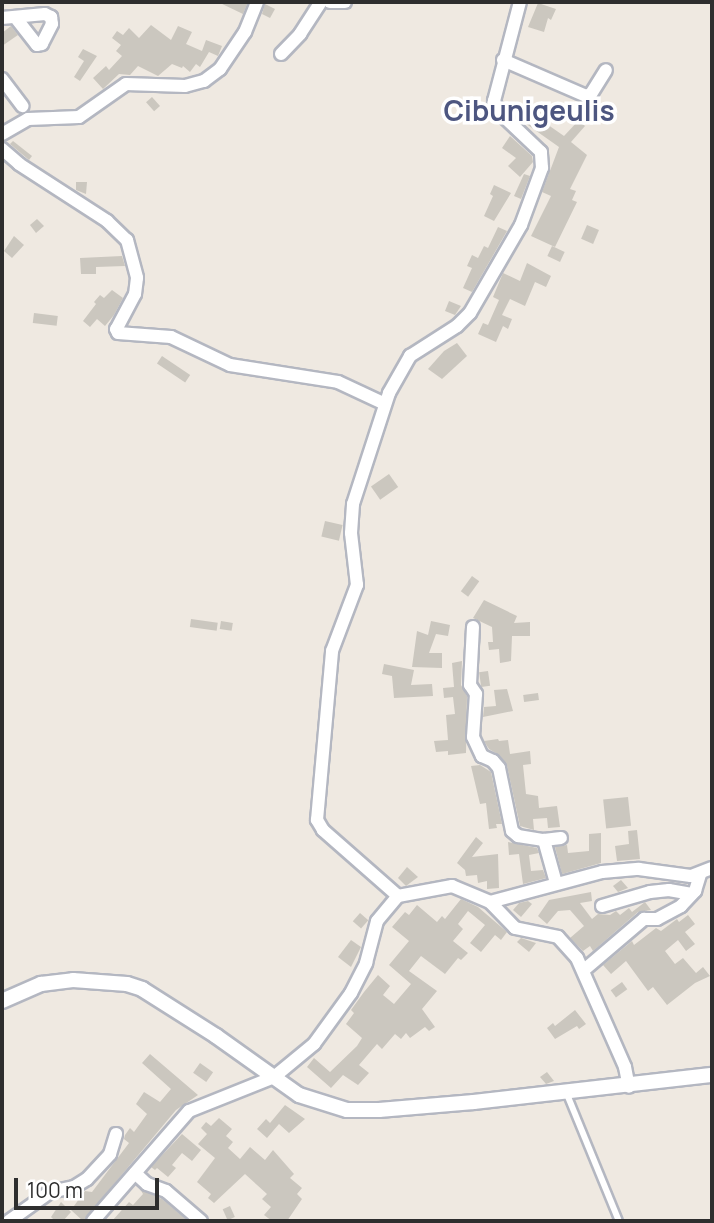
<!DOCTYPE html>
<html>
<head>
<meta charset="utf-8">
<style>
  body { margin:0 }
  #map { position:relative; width:714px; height:1223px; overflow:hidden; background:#efe9e1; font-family:Manrope,sans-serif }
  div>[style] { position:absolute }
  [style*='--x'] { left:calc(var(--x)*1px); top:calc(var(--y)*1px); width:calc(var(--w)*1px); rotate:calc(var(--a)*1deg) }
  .building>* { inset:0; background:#cbc7bf; transform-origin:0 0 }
  .roads { filter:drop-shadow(2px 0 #b4b7c1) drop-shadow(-2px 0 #b4b7c1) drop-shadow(0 2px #b4b7c1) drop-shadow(0 -2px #b4b7c1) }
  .service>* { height:6px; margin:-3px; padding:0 3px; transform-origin:3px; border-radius:3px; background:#fff }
  .minor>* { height:12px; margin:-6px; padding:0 6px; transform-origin:6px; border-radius:6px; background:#fff }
  .tertiary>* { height:14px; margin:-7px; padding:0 7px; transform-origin:7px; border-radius:7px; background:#fff }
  span { translate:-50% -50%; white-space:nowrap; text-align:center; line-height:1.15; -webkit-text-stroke:7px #fff; paint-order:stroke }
  .quarter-label { font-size:28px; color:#4d5680; font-weight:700 }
  .frame { position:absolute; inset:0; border:4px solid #2e2e2e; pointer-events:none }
  .scale { position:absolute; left:14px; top:1178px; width:145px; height:32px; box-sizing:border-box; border:4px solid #2e2e2e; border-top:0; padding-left:9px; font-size:21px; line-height:24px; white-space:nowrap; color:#2e2e2e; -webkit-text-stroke:5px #fff; paint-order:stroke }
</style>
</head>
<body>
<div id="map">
  <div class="building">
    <div style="clip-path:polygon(218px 2px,248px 2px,243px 14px)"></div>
    <div style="clip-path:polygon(538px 3px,556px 9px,551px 20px,548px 18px,544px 32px,528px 27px)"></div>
    <div style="clip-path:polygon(265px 4px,275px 9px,270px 18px,262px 14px)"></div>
    <div style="clip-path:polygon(151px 25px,171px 40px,178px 26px,192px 32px,186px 44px,202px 51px,206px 40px,222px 46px,218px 56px,209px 52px,200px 67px,196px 64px,190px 72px,183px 66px,182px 68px,172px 64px,158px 76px,138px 66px,130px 75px,119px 74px,103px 89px,93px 78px,106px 66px,109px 70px,122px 56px,116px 51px,121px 45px,112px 38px,117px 31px,123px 35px,129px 28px,139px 38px)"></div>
    <div style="clip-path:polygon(11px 26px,18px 35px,2px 46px,2px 33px)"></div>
    <div style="clip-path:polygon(83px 49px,97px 56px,80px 81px,74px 77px,84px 61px,78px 57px)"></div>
    <div style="left:152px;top:97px;width:12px;height:8px;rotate:48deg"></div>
    <div style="clip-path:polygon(534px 105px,545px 111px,541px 120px,564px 136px,579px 120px,585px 126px,571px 142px,587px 155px,570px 189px,576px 191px,572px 200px,577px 202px,555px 247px,531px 236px,551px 196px,542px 192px,559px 147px,525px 123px)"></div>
    <div style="clip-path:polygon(510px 136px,532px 156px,533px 162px,520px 177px,508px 166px,516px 158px,502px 148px)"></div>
    <div style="clip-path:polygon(13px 141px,32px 156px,29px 160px,10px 144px)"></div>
    <div style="clip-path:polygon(524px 174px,530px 176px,521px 199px,514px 196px)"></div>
    <div style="clip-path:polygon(76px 182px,87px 182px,86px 194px,76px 190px)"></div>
    <div style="clip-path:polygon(494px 185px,511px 193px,494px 221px,484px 216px,493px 196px,490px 194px)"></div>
    <div style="clip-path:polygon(37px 219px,44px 226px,36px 233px,30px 225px)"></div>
    <div style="left:587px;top:225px;width:13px;height:15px;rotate:23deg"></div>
    <div style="clip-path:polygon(498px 227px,507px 231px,472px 292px,463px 288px,472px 268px,467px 266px,472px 255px,478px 258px,484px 246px,488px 248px)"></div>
    <div style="clip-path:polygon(14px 236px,24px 245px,12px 258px,4px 251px)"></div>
    <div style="left:552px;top:246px;width:14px;height:11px;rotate:25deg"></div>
    <div style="clip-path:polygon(122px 256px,125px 266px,96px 267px,96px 274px,81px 274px,80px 258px)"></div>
    <div style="clip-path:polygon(527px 263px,551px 276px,546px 287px,535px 282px,525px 306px,510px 299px,502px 315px,512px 319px,508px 329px,503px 326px,496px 342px,478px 334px,483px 323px,488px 325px,499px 300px,493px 297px,503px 273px,520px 281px)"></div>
    <div style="clip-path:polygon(112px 290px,123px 298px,114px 315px,105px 326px,97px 319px,90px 327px,83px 321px,96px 304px,94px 302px,100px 295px,104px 298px)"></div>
    <div style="clip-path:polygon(449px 301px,461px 306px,455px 315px,445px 311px)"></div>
    <div style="left:34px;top:313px;width:24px;height:10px;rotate:7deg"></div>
    <div style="clip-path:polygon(457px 343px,467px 356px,442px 379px,428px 369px,444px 351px)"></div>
    <div style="left:162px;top:356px;width:34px;height:9px;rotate:34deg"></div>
    <div style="left:389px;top:474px;width:16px;height:22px;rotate:55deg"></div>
    <div style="left:325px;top:521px;width:18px;height:16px;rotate:13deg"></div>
    <div style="left:472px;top:576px;width:9px;height:19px;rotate:36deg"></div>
    <div style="clip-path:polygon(484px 600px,517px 616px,514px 623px,530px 622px,530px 636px,512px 636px,511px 661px,500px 663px,499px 649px,489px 650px,488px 642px,493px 642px,492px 627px,473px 618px)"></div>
    <div style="left:191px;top:619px;width:27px;height:8px;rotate:8deg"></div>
    <div style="left:221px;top:621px;width:12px;height:8px;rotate:9deg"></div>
    <div style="clip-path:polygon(431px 621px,450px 625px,448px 636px,436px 634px,429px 653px,442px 653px,442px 668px,412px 667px,417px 631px,428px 635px)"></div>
    <div style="clip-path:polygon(462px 661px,461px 685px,467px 696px,466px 753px,448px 755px,448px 751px,436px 752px,434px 741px,448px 740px,446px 715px,455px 714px,453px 697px,444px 698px,443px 688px,454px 687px,452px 663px)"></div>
    <div style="clip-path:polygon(384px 664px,414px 670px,411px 685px,432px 684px,433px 696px,394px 698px,392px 676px,382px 674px)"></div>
    <div style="left:488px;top:671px;width:15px;height:9px;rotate:82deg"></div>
    <div style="clip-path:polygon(507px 689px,513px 711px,483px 717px,484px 707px,496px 706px,494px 690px)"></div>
    <div style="left:538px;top:693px;width:7px;height:15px;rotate:82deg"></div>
    <div style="clip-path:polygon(498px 739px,499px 741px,508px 740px,510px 754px,530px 751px,531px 764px,523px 765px,526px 794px,538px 796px,539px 808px,557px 806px,560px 827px,548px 828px,547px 818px,533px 819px,534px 830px,520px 826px,507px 766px,499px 755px,489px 749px,484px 741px)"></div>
    <div style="clip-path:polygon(480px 765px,491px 772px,502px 824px,496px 824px,497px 828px,489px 829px,486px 803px,480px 804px,471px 766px)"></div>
    <div style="left:628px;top:797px;width:29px;height:25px;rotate:84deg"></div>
    <div style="clip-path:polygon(637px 830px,640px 859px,617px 861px,615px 846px,629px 844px,628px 831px)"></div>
    <div style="clip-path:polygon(601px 833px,601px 863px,562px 874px,555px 847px,567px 845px,568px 853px,589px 851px,589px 834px)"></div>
    <div style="clip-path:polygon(476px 837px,483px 843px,472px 857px,498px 854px,499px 888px,487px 889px,487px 881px,478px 883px,477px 875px,466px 876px,465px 870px,457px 863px)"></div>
    <div style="clip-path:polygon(508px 842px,537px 848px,539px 853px,529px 855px,531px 871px,543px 870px,546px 878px,523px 884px,519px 854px,509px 855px)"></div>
    <div style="clip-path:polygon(407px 867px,418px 877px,406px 886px,398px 878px)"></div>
    <div style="clip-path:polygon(621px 880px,628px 888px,618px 892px,613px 886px)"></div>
    <div style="clip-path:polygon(591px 892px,592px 901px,580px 903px,592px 919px,598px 914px,610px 915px,616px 911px,620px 915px,629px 908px,632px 912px,645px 902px,651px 910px,638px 912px,593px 951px,590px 946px,583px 951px,570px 938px,584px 926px,570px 910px,558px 911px,547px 924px,538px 916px,549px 900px)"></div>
    <div style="clip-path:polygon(461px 899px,478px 907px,507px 932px,501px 940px,495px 935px,481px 952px,470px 943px,485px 925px,468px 911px,458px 924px,463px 929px,453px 941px,468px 953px,461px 960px,458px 958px,445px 974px,421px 956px,409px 971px,437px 991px,422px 1009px,435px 1027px,429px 1031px,425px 1027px,410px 1038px,406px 1033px,401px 1039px,395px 1034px,382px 1049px,377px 1044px,359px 1065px,369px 1073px,358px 1085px,343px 1075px,331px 1088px,307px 1067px,314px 1058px,330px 1072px,357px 1046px,362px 1038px,346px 1024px,354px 1013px,351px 1010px,364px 992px,378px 975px,390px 986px,383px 995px,394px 1004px,411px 984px,389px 965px,409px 941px,392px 927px,405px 912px,409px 915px,417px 905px,437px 922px,442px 916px,445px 919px)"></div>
    <div style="clip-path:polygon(528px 901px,532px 904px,521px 917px,513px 910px,519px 903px)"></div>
    <div style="left:360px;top:913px;width:11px;height:11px;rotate:41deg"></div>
    <div style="clip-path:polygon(688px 915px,695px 924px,685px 932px,695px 944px,686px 951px,678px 940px,665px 951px,675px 964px,683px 958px,696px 973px,703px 967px,710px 976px,695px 983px,667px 1005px,653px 987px,648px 991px,626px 961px,611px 974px,603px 965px,632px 941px,634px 945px,656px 928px,661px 931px,677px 919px,679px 922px)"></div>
    <div style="clip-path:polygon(521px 938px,536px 943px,529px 952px,517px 942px)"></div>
    <div style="clip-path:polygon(351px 940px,361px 947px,351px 967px,338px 957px)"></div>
    <div style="left:622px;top:982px;width:9px;height:14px;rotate:54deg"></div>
    <div style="clip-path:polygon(575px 1010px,586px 1024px,579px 1029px,577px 1026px,555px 1039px,547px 1028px,553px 1023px,555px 1026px)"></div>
    <div style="clip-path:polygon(150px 1054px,198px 1095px,176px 1110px,83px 1221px,71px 1210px,85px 1191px,92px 1192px,129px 1143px,124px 1139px,125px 1135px,130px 1128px,134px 1132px,147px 1114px,136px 1104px,144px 1092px,160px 1102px,171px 1089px,142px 1063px)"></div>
    <div style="left:200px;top:1063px;width:16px;height:12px;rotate:35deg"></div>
    <div style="clip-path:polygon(547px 1072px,554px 1081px,546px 1084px,540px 1077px)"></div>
    <div style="clip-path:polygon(285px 1105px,305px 1119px,289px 1133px,279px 1124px,267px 1138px,257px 1129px,266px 1119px,270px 1123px)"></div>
    <div style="clip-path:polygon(219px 1118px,232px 1129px,226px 1136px,233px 1142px,228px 1148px,240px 1159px,250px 1147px,265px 1160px,273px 1150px,294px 1174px,290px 1178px,302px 1188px,297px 1194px,302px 1199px,287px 1221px,272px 1221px,264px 1215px,271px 1207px,262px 1199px,267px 1194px,245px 1174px,214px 1203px,208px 1198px,211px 1194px,197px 1182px,215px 1158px,198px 1144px,207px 1134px,201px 1128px,206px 1122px,211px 1126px)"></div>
    <div style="clip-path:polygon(182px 1134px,201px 1150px,192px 1161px,182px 1153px,172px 1165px,176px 1168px,168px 1177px,157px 1168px,155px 1170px,151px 1167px)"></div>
    <div style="clip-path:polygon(140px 1189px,162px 1199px,188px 1221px,112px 1221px,129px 1202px,133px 1205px,143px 1194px)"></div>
    <div style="clip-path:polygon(61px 1202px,71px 1212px,63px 1221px,55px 1221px,51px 1217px)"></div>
    <div style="left:230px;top:1206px;width:12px;height:8px;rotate:66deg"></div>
  </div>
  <div class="roads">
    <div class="service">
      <div style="--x:566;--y:1092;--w:139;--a:67.7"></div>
    </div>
    <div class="minor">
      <div style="--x:330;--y:2;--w:15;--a:0"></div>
      <div style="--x:2;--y:18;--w:43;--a:-5.3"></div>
      <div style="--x:45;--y:14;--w:7;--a:27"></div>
      <div style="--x:51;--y:17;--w:7;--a:82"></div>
      <div style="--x:52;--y:24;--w:22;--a:117"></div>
      <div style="--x:42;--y:44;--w:5;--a:169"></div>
      <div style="--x:37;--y:45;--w:34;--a:-128"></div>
      <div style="--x:281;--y:54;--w:28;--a:-46"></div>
      <div style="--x:300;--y:34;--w:38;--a:-57"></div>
      <div style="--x:503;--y:60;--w:90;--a:23.4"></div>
      <div style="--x:586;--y:96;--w:5;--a:-22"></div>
      <div style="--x:591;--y:94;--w:28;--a:-58"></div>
      <div style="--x:2;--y:79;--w:34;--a:53"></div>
      <div style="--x:2;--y:134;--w:30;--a:-30"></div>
      <div style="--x:28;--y:119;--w:51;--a:-2.2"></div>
      <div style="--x:79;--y:117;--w:57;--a:-35.1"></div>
      <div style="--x:126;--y:84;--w:59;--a:1.9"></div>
      <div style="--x:185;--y:86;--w:20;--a:-15"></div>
      <div style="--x:204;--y:81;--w:20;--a:-37"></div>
      <div style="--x:220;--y:69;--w:45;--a:-56"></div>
      <div style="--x:245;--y:32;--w:32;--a:-68"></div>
      <div style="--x:2;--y:149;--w:23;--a:41"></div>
      <div style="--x:19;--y:164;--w:105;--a:32.9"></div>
      <div style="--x:107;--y:221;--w:28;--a:44"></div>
      <div style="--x:127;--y:240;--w:39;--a:75"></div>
      <div style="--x:137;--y:278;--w:16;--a:97"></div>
      <div style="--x:135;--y:294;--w:40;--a:118"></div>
      <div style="--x:116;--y:329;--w:4;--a:63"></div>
      <div style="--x:118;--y:333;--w:53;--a:4.3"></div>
      <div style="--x:171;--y:337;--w:65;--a:25.4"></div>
      <div style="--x:230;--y:365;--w:109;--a:8.9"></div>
      <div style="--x:338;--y:382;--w:52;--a:25.1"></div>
      <div style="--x:473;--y:627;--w:58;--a:93"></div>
      <div style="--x:470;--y:685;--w:11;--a:56"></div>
      <div style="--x:476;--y:694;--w:43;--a:94"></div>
      <div style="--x:473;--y:737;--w:21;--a:65"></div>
      <div style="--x:482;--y:756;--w:12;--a:24"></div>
      <div style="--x:493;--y:761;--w:9;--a:49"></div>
      <div style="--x:499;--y:768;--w:64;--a:78.3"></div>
      <div style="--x:512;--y:831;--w:8;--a:40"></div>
      <div style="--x:518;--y:836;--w:26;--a:9"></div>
      <div style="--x:556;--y:883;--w:45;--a:-105.6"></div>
      <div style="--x:544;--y:840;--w:17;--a:-7"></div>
      <div style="--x:398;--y:896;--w:100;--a:-138.7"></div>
      <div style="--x:323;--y:830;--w:12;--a:-121"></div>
      <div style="--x:317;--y:820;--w:170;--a:-84.9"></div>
      <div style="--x:332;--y:651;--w:71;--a:-69.3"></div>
      <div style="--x:357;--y:585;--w:52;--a:-96.6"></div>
      <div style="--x:351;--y:533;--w:29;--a:-86"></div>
      <div style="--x:353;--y:504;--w:117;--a:-72"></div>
      <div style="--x:389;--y:393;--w:43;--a:-60.4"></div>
      <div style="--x:410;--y:356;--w:56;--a:-32.6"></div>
      <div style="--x:457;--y:326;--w:18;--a:-45"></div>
      <div style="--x:470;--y:313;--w:102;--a:-59.9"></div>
      <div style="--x:521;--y:225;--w:61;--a:-69.8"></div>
      <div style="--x:542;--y:168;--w:16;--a:-94"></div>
      <div style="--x:541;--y:152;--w:59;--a:-136.4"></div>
      <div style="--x:498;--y:111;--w:11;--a:-112"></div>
      <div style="--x:494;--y:101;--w:102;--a:-75.3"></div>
      <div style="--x:490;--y:902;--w:36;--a:46"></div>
      <div style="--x:515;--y:928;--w:44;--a:11.8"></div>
      <div style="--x:558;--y:937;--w:28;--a:48"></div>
      <div style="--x:577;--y:958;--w:119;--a:66.2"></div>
      <div style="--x:625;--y:1067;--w:20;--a:79"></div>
      <div style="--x:602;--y:906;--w:50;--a:-16.3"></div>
      <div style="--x:650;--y:892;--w:19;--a:-6"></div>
      <div style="--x:669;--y:890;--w:23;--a:10"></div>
      <div style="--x:584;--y:970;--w:79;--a:-40.4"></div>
      <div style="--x:644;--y:919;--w:13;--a:0"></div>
      <div style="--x:657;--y:919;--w:27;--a:-28"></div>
      <div style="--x:681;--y:906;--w:21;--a:-47"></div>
      <div style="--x:695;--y:891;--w:17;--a:-73"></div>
      <div style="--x:135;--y:1173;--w:16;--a:43"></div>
      <div style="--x:147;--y:1184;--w:20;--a:20"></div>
      <div style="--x:166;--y:1191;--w:46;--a:40.6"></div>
      <div style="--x:9;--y:1221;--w:50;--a:-35.3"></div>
      <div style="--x:50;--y:1192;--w:25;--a:-12"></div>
      <div style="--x:74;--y:1187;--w:15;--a:-32"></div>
      <div style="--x:87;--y:1179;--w:34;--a:-47"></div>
      <div style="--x:110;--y:1154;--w:21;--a:-73"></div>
      <div style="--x:93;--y:1221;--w:146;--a:-48.9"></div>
      <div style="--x:189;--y:1111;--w:92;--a:-21.8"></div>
      <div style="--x:274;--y:1077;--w:52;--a:-39.5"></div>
      <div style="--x:314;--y:1044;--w:63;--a:-54"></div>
      <div style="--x:351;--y:993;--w:34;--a:-63"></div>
      <div style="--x:366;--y:963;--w:43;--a:-75.3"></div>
      <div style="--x:377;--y:921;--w:33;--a:-50"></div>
      <div style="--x:398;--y:896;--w:55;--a:-10.5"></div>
      <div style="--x:452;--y:886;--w:41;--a:22.8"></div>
      <div style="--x:490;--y:902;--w:116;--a:-15"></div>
      <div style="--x:602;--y:872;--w:37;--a:-5"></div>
      <div style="--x:639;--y:869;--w:52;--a:7.7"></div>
      <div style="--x:691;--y:876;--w:22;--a:-21"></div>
    </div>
    <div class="tertiary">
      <div style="--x:2;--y:1001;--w:43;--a:-23.6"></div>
      <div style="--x:41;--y:984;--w:32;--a:-7"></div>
      <div style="--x:73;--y:980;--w:54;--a:4.2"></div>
      <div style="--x:127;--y:984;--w:16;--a:18"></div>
      <div style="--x:142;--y:989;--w:88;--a:32.4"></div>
      <div style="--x:216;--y:1036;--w:102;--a:35.4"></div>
      <div style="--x:299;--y:1095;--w:50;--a:17.4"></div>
      <div style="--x:347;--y:1110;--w:32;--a:0"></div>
      <div style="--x:379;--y:1110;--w:95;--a:-4.8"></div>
      <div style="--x:474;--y:1102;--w:240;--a:-6.5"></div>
    </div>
  </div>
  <div class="quarter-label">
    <span style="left:529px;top:110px">Cibunigeulis</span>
  </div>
  <div class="frame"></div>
  <div class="scale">100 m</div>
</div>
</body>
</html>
